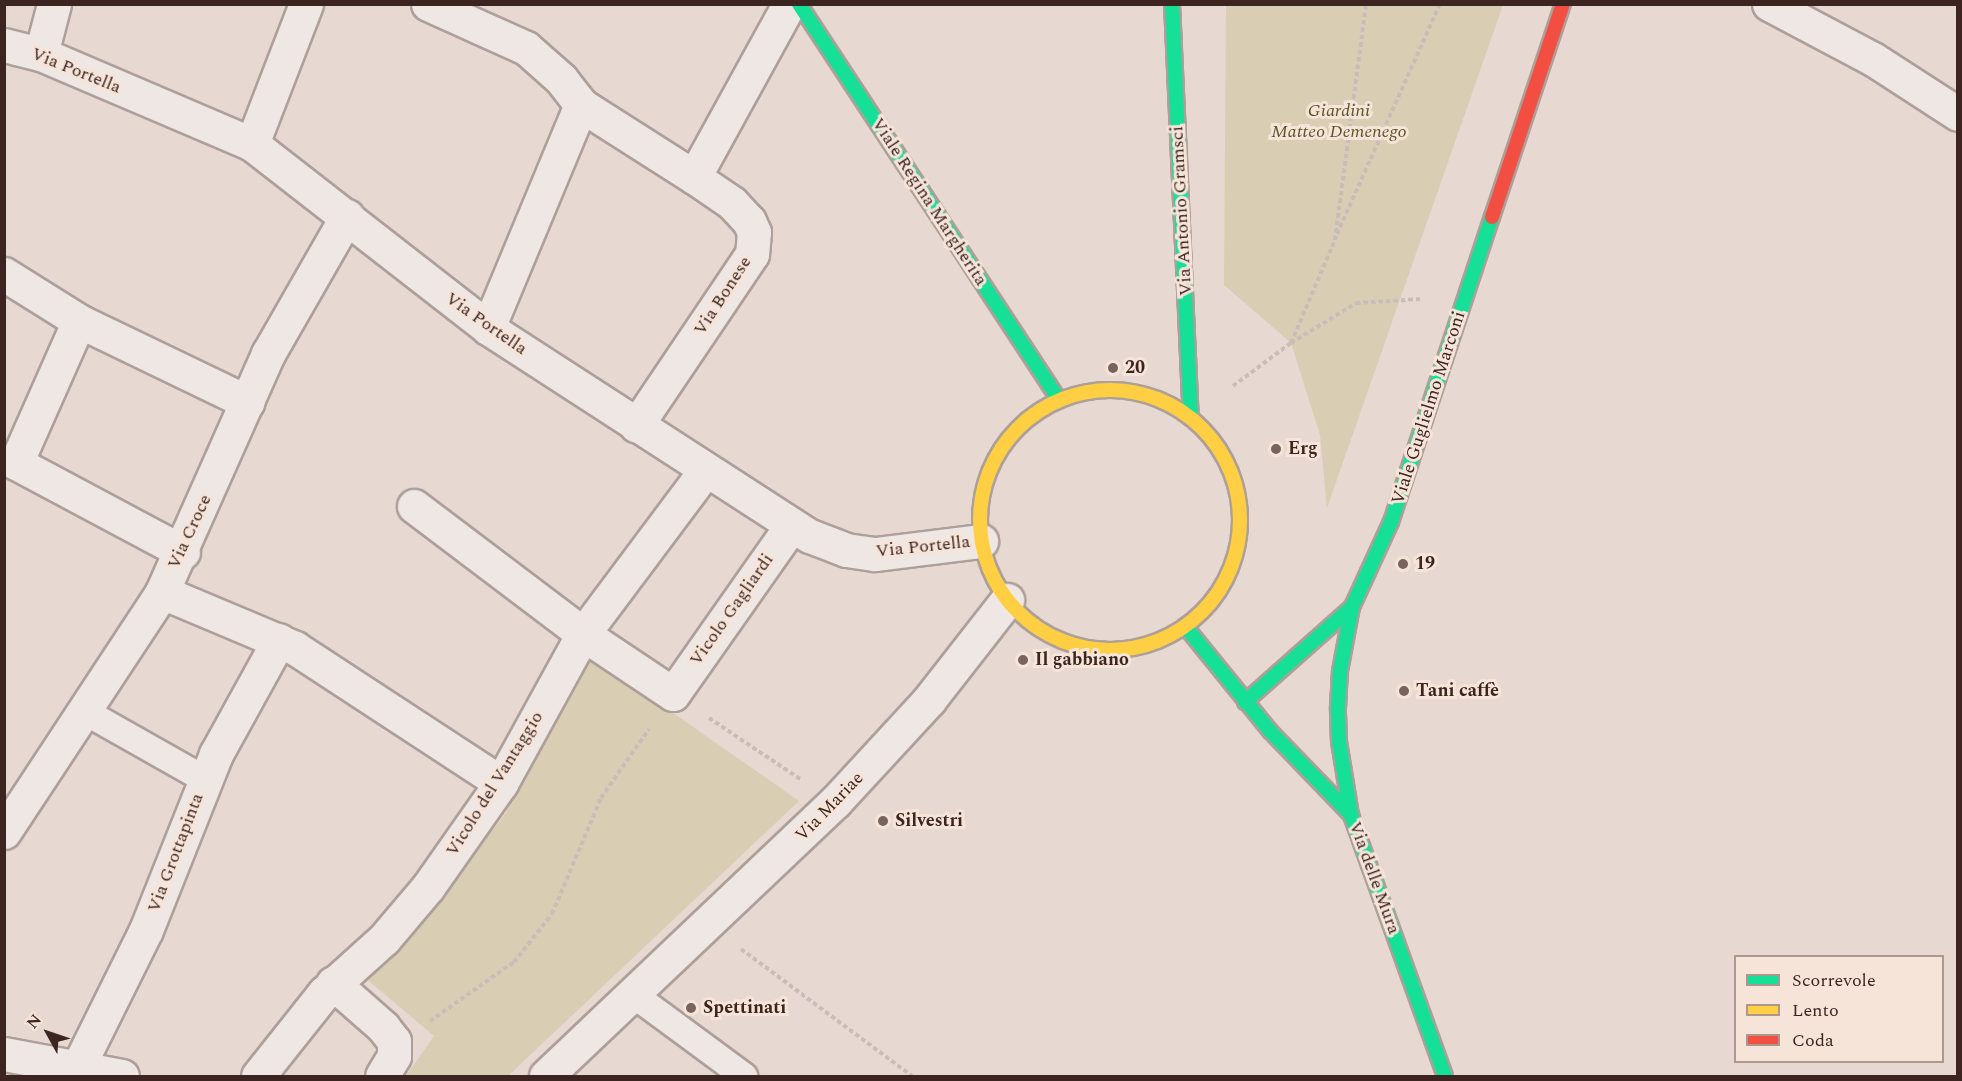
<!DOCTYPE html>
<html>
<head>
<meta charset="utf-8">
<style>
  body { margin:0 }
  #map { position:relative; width:1962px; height:1081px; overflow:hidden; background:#e7d9d1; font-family:Spectral,serif }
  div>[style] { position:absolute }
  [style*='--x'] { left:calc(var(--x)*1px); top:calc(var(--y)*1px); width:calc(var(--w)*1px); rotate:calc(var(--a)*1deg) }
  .green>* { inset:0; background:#d9cdb4 }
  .path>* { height:4px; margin-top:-2px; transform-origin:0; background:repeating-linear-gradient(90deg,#c8beb9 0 4.5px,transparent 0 7.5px) }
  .roads { filter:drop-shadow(2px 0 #ad9f99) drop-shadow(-2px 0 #ad9f99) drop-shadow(0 2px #ad9f99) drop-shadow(0 -2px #ad9f99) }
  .lane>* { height:26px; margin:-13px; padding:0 13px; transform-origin:13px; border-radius:13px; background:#efe7e3 }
  .street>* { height:33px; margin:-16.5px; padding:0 16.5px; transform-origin:16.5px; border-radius:16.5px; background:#efe7e3 }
  .fast>* { height:14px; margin:-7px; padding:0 7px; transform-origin:7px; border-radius:7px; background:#16e098 }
  .slow>* { height:14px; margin:-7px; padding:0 7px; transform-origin:7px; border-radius:7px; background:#ffcf43 }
  .slow>.ring { margin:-7px; padding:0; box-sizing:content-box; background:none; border:14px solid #ffcf43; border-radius:50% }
  .jam>* { height:14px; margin:-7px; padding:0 7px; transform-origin:7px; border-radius:7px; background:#f24e42 }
  .dots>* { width:16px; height:16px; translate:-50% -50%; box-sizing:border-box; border:3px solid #f6e4d9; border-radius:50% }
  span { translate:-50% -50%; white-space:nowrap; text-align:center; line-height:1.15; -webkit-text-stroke:6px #f6e4d9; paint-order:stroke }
  .street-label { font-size:18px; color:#3c2521 }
  .park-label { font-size:18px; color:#595527; font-style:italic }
  .poi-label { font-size:18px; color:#3c2521; font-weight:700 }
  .left { translate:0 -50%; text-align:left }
  .frame { position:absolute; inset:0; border:6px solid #3c2521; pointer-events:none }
  .legend { position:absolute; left:1734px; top:955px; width:210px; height:108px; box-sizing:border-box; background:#f6e4d9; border:2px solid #ac988f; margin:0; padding:8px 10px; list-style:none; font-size:18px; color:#3c2521 }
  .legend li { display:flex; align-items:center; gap:12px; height:30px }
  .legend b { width:30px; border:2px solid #ac988f }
  .north { position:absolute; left:18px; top:1003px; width:60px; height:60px; -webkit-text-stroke:4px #f6e4d9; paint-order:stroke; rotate:310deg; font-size:16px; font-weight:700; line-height:24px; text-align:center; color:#3c2521 }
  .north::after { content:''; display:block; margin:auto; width:21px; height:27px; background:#3c2521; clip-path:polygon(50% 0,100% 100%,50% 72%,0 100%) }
</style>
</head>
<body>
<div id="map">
  <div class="green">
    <div style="clip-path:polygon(1226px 5px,1503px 5px,1327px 508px,1320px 435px,1291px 343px,1224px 285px)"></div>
    <div style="clip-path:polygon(589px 654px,799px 801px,508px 1076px,406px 1076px,434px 1036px,363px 976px,401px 945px,504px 816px)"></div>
  </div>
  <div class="path">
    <div style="--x:1337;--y:234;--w:252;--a:-65.9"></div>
    <div style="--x:1291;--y:343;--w:112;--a:-66.9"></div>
    <div style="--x:1335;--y:240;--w:238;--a:-82.5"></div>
    <div style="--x:1233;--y:386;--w:72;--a:-36.6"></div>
    <div style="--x:1291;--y:343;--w:76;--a:-31.6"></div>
    <div style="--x:1356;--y:303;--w:66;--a:-3.5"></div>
    <div style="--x:709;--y:718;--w:110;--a:33.8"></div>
    <div style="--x:741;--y:949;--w:213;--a:36.6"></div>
    <div style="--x:430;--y:1021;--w:103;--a:-35.1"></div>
    <div style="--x:514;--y:962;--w:61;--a:-51.6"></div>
    <div style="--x:552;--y:914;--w:126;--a:-67.1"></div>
    <div style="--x:601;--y:798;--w:84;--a:-55.2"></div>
  </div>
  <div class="roads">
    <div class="lane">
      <div style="--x:84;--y:711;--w:138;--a:29.5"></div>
      <div style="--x:634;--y:995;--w:137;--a:36.4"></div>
    </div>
    <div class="street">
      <div style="--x:428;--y:4;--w:107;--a:24.2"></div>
      <div style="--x:526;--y:48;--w:47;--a:41.5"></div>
      <div style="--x:561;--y:79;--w:33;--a:52"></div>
      <div style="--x:581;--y:105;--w:134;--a:32.5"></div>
      <div style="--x:694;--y:177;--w:46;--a:34.4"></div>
      <div style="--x:732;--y:203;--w:25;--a:47"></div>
      <div style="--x:749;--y:221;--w:12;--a:66"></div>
      <div style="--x:754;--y:232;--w:22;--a:95"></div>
      <div style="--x:752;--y:254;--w:207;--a:124"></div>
      <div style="--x:1769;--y:4;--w:118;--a:27.9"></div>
      <div style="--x:1873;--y:59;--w:101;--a:32.9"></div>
      <div style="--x:4;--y:45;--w:38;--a:14"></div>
      <div style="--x:41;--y:54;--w:229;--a:23.1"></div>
      <div style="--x:252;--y:144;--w:299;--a:37.9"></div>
      <div style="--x:488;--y:328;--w:383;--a:32.9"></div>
      <div style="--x:810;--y:536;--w:39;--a:21"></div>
      <div style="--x:846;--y:550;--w:29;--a:8"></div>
      <div style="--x:875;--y:554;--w:107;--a:-7"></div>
      <div style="--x:41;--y:54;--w:52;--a:-75.4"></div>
      <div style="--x:252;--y:144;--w:150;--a:-68.9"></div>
      <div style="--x:694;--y:177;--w:197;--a:-61.2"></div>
      <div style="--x:4;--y:274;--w:89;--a:32.1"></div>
      <div style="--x:488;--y:328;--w:242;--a:-67.4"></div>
      <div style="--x:414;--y:506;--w:212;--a:37.1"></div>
      <div style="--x:583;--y:634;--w:108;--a:33.7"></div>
      <div style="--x:673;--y:694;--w:205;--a:-54.9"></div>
      <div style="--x:183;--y:552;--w:189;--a:-151.9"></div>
      <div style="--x:16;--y:463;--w:155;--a:-66.1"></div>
      <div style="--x:79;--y:321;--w:187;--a:25.7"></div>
      <div style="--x:162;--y:592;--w:144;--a:22.8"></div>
      <div style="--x:295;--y:648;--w:246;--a:33.2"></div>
      <div style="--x:4;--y:832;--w:287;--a:-56.6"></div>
      <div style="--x:162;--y:592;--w:261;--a:-66"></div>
      <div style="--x:268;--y:354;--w:159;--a:-60.2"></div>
      <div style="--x:333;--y:983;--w:67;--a:41.3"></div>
      <div style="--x:383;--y:1027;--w:18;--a:52"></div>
      <div style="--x:394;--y:1041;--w:15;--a:90"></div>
      <div style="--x:394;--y:1056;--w:23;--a:121"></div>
      <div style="--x:4;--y:1054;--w:120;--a:10.6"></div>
      <div style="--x:77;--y:1069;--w:155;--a:-63.6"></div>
      <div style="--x:146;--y:930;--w:189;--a:-68.3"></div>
      <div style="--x:216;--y:754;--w:130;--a:-61.1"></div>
      <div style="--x:258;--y:1076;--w:106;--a:-51.5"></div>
      <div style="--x:324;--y:993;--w:81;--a:-42"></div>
      <div style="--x:384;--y:939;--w:68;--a:-49.8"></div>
      <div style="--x:428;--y:887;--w:127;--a:-54.9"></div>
      <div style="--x:501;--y:783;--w:170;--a:-61.2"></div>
      <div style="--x:583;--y:634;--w:204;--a:-53.2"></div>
      <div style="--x:546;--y:1076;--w:398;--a:-43.5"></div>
      <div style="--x:835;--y:802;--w:139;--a:-47.3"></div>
      <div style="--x:929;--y:700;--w:127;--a:-52"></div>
    </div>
    <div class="fast">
      <div style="--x:799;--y:4;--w:474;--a:56.7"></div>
      <div style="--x:1172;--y:4;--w:413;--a:87.4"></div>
      <div style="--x:1185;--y:626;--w:135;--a:51"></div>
      <div style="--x:1270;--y:731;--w:117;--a:46"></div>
      <div style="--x:1351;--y:815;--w:277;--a:70.2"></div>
      <div style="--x:1245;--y:702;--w:143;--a:-41.6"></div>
      <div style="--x:1351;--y:815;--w:74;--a:-99.3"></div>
      <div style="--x:1339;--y:742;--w:34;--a:-92"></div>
      <div style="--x:1338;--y:708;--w:37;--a:-87"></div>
      <div style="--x:1340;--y:671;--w:65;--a:-79.4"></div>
      <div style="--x:1352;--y:607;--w:94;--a:-65.4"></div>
      <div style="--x:1391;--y:522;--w:321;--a:-71.7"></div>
    </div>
    <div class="slow">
      <div class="ring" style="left:980px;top:390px;width:246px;height:246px"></div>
    </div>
    <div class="jam">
      <div style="--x:1492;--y:217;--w:225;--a:-71.6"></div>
    </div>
  </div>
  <div class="dots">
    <div style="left:1113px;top:368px;background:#78645f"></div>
    <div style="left:1276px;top:449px;background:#78645f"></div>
    <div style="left:1403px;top:564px;background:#78645f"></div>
    <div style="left:1023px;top:660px;background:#78645f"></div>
    <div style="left:1404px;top:691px;background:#78645f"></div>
    <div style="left:883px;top:821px;background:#78645f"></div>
    <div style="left:691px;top:1008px;background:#78645f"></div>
  </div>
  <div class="street-label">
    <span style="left:76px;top:71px;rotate:22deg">Via Portella</span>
    <span style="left:929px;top:202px;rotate:57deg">Viale Regina Margherita</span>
    <span style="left:1182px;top:211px;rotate:-93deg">Via Antonio Gramsci</span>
    <span style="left:723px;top:296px;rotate:-57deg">Via Bonese</span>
    <span style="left:486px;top:324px;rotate:35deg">Via Portella</span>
    <span style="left:1429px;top:408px;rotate:-72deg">Viale Guglielmo Marconi</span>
    <span style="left:190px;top:532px;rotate:-65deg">Via Croce</span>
    <span style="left:923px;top:547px;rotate:-6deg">Via Portella</span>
    <span style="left:732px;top:610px;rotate:-55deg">Vicolo Gagliardi</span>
    <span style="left:495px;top:784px;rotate:-58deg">Vicolo del Vantaggio</span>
    <span style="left:830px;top:807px;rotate:-46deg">Via Mariae</span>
    <span style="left:176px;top:853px;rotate:-69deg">Via Grottapinta</span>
    <span style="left:1374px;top:878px;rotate:70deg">Via delle Mura</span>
  </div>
  <div class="park-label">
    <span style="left:1339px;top:122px">Giardini<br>Matteo Demenego</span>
  </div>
  <div class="poi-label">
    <span class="left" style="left:1125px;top:368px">20</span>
    <span class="left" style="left:1288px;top:449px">Erg</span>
    <span class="left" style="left:1415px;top:564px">19</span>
    <span class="left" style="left:1035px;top:660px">Il gabbiano</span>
    <span class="left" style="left:1416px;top:691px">Tani caffè</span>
    <span class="left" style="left:895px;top:821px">Silvestri</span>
    <span class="left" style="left:703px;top:1008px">Spettinati</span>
  </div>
  <div class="frame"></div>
  <ul class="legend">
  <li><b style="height:8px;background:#16e098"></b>Scorrevole</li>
  <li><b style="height:8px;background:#ffcf43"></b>Lento</li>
  <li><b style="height:8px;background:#f24e42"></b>Coda</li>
  </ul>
  <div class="north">N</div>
</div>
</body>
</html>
